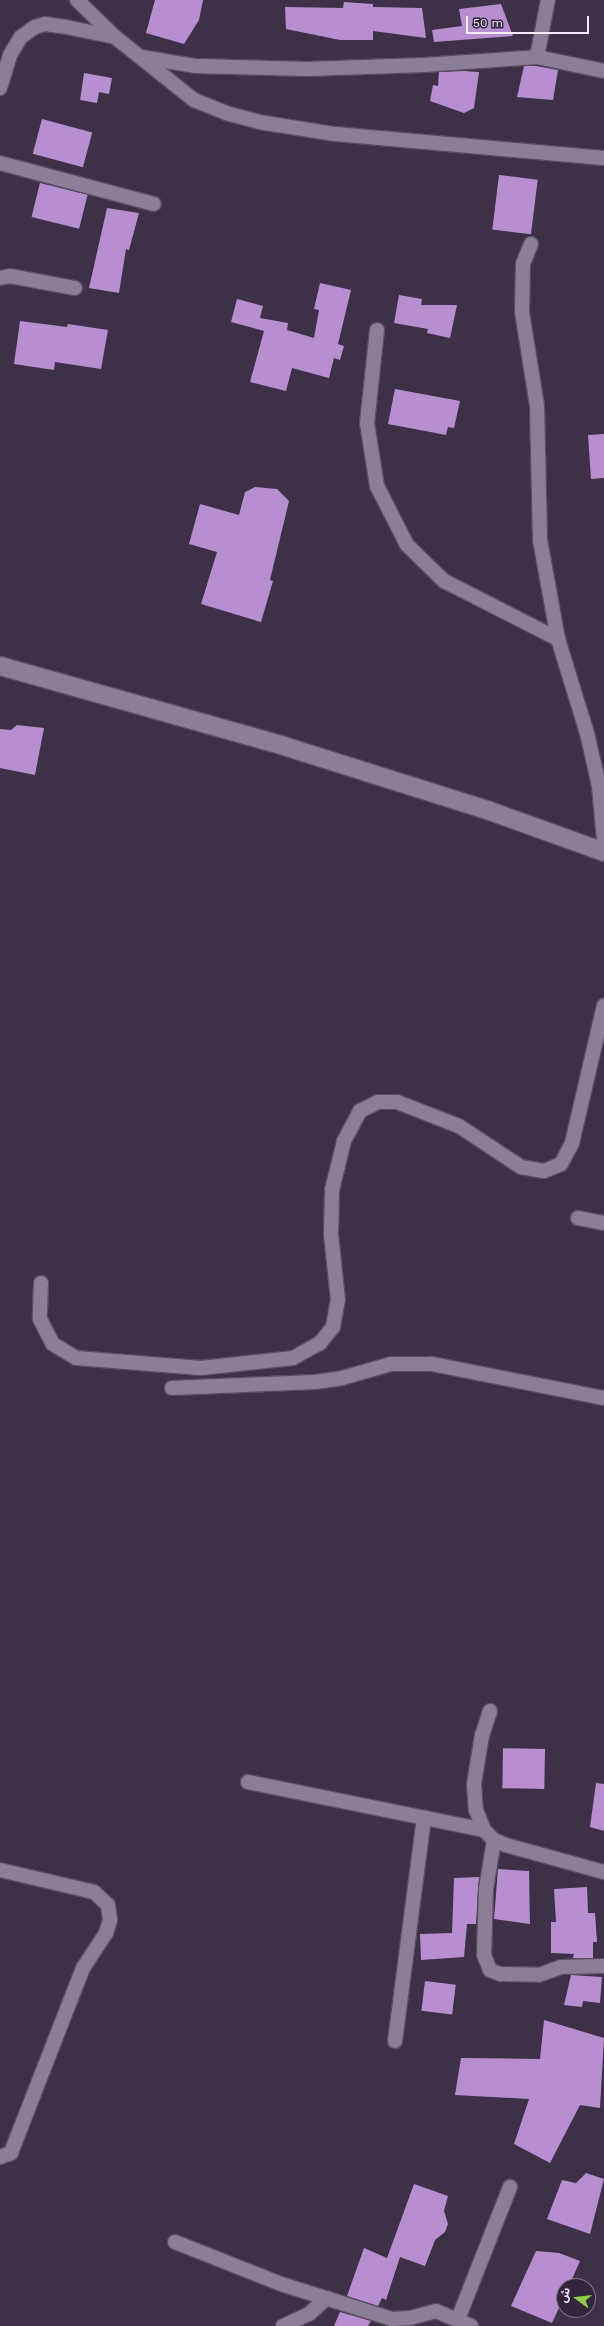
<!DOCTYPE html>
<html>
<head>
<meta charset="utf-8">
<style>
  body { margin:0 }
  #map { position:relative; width:604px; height:2326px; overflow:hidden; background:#3e3046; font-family:"Work Sans","Noto Sans Arabic",sans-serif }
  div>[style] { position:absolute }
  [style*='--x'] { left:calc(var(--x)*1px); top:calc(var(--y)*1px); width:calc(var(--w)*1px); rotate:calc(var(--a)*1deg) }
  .building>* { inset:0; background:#b78fd1; transform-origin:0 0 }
  .roads { filter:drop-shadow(1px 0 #5a4f62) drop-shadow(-1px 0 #5a4f62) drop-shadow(0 1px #5a4f62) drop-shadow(0 -1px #5a4f62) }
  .minor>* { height:14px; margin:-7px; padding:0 7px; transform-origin:7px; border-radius:7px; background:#8d7e98 }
  .tertiary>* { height:18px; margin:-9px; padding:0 9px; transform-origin:9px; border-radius:9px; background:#8d7e98 }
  span { translate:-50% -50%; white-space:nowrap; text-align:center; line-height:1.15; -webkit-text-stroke:4px #33263c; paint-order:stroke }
  .north { position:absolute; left:556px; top:2278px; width:40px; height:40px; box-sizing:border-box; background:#33263c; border:1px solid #817588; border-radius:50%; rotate:285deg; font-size:11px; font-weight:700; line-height:16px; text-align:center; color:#f5ecfb }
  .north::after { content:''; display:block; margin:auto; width:14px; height:18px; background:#8cce45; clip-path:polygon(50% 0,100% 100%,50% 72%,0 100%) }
  .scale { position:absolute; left:466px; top:16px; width:123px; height:18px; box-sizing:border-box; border:2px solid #f5ecfb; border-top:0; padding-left:5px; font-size:12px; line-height:14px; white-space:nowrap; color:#f5ecfb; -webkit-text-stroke:3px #33263c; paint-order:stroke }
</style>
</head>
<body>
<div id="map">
  <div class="building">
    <div style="clip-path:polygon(155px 0,203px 0,199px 20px,184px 44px,146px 33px)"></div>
    <div style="clip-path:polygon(344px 2px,373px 4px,373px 7px,422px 8px,426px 38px,373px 31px,373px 40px,340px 40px,286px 29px,285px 7px,343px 8px)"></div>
    <div style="clip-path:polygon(501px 4px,513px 36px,434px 42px,432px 30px,462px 26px,459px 9px)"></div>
    <div style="clip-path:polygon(524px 66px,536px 66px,558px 70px,553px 100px,517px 97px)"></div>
    <div style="clip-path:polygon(464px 71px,479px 72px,474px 108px,464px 113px,430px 101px,433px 85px,438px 86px,439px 72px)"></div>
    <div style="clip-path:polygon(84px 73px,112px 78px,109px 94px,99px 92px,97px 103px,80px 100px)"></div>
    <div style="left:42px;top:119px;width:52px;height:36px;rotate:15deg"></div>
    <div style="left:499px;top:175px;width:39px;height:55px;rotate:7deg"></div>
    <div style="left:40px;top:183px;width:49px;height:35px;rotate:14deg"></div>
    <div style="clip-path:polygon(107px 208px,139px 213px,129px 250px,126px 249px,119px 293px,89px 288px)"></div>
    <div style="clip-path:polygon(320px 283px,351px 290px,338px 344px,344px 346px,340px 360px,334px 358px,329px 378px,292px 368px,286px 391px,250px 382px,264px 331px,231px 322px,237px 299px,263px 306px,260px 318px,288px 323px,287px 330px,314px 338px,319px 310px,314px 309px)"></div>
    <div style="clip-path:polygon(399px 295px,422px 299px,421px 305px,457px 305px,450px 338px,427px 333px,428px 329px,394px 323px)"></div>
    <div style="clip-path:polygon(20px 321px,67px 327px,68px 324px,108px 330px,101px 369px,55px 362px,54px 370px,14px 364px)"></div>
    <div style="clip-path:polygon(395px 389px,460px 401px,454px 428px,448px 427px,446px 435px,388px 424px)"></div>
    <div style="clip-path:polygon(604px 434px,604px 478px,591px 479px,588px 435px)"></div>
    <div style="clip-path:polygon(255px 487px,277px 489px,289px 501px,270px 580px,273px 581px,261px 622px,201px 604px,217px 552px,189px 544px,200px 504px,239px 515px,245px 492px)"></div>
    <div style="clip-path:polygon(17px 725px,44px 728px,35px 775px,0 768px,0 729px,11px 730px)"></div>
    <div style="left:545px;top:1749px;width:40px;height:42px;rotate:91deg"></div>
    <div style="clip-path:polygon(596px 1783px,604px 1784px,604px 1831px,590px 1827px)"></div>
    <div style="clip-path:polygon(498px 1869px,529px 1871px,530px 1924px,494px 1919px)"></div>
    <div style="clip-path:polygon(479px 1877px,476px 1924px,467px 1924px,464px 1957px,421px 1960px,420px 1934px,452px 1933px,454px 1878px)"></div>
    <div style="clip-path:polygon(587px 1887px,588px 1913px,595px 1913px,597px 1942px,593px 1942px,593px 1958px,573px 1958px,574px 1954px,551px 1953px,551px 1922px,556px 1922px,554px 1889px)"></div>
    <div style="clip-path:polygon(571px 1975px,602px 1977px,600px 2003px,583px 2001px,582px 2007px,564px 2005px)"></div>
    <div style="left:425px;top:1981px;width:31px;height:30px;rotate:7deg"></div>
    <div style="clip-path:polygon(544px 2020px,604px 2038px,600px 2108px,580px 2105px,550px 2163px,514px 2144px,529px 2099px,455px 2095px,461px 2058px,540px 2059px)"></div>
    <div style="clip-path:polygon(586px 2173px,604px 2179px,590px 2234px,547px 2219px,562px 2180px,576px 2183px)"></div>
    <div style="clip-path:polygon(414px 2184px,448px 2196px,444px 2211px,448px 2224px,445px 2232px,435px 2240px,425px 2266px,400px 2257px,386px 2300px,382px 2298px,378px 2306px,347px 2296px,364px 2248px,387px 2258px)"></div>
    <div style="clip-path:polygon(536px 2251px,559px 2253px,580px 2261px,569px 2286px,564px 2286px,564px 2297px,552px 2323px,511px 2306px)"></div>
    <div style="clip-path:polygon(340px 2312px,371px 2321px,368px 2326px,334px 2326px)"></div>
  </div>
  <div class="roads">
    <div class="minor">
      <div style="--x:77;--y:0;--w:53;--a:44.2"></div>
      <div style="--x:115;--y:37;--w:101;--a:38.6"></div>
      <div style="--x:194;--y:100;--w:35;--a:22"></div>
      <div style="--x:226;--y:113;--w:34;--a:15"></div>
      <div style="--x:259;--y:122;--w:77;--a:9"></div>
      <div style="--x:335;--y:134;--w:270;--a:5.1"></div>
      <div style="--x:141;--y:57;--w:56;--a:9.3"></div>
      <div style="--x:196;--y:66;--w:111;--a:1.5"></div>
      <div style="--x:307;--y:69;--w:117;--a:-2"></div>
      <div style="--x:424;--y:65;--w:113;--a:-4"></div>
      <div style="--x:537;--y:57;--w:68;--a:11.8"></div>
      <div style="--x:537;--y:57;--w:58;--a:-79.1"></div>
      <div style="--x:0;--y:88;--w:34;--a:-73"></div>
      <div style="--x:10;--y:55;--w:21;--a:-59"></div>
      <div style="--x:21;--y:37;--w:17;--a:-36"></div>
      <div style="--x:35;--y:27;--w:10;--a:-17"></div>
      <div style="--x:45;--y:24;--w:21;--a:8"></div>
      <div style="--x:66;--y:27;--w:50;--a:11.5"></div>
      <div style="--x:0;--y:163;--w:159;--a:14.9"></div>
      <div style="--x:531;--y:244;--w:22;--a:112"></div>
      <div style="--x:523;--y:264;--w:48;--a:91.2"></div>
      <div style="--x:522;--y:312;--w:95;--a:80.9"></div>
      <div style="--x:537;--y:406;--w:134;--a:88.7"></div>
      <div style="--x:540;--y:540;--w:101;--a:79.7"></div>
      <div style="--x:0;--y:278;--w:10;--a:-11"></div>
      <div style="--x:10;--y:276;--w:66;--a:10.5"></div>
      <div style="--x:377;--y:330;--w:94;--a:96.1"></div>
      <div style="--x:367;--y:423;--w:64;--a:81"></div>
      <div style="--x:377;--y:486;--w:66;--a:63"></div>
      <div style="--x:407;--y:545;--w:52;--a:44.2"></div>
      <div style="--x:444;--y:581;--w:128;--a:27"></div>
      <div style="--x:558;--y:639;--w:98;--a:72.9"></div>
      <div style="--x:587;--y:733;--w:54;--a:77.2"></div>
      <div style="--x:599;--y:786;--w:54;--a:84.7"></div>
      <div style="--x:578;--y:1218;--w:26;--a:11"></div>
      <div style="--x:41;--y:1283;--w:36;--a:92"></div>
      <div style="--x:40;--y:1319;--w:28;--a:63"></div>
      <div style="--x:53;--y:1344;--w:27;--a:31"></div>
      <div style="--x:76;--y:1358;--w:125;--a:4.6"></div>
      <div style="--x:201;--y:1368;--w:93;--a:-6.2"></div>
      <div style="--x:293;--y:1358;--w:31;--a:-29"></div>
      <div style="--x:320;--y:1343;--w:21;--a:-51"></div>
      <div style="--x:333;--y:1327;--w:27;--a:-80"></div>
      <div style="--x:338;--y:1300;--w:65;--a:-96.1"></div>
      <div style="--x:331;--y:1235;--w:45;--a:-88.7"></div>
      <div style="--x:332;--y:1190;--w:50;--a:-76.2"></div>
      <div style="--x:344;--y:1141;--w:34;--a:-62"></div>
      <div style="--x:360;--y:1111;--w:20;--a:-27"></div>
      <div style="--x:378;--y:1102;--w:19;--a:0"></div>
      <div style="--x:397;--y:1102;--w:66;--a:21.2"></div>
      <div style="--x:459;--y:1126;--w:74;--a:33.5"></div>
      <div style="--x:521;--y:1167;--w:23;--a:10"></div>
      <div style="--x:544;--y:1171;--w:18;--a:-22"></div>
      <div style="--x:561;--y:1164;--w:24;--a:-62"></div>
      <div style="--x:572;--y:1143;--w:141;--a:-76.9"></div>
      <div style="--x:172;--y:1388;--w:143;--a:-2.4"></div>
      <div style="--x:315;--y:1382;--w:27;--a:-8"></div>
      <div style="--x:342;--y:1378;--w:51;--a:-15.9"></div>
      <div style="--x:391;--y:1364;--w:41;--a:0"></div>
      <div style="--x:432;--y:1364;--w:175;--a:11.2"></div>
      <div style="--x:490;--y:1711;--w:25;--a:108"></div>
      <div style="--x:482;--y:1735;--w:50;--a:99.3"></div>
      <div style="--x:474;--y:1784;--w:26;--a:86"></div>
      <div style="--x:476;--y:1810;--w:22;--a:68"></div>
      <div style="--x:484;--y:1830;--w:14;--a:45"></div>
      <div style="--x:494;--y:1840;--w:13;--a:23"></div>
      <div style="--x:506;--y:1845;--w:102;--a:15.4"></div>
      <div style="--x:248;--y:1782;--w:241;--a:11.5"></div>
      <div style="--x:494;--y:1840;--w:50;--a:99.3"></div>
      <div style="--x:486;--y:1889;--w:66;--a:91.7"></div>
      <div style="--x:484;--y:1955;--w:16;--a:68"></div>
      <div style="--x:490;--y:1970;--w:11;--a:22"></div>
      <div style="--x:500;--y:1974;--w:39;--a:1"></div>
      <div style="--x:539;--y:1975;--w:23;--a:-20"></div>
      <div style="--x:561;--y:1967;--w:43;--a:-1.3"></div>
      <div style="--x:0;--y:1870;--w:97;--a:13.2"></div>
      <div style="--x:94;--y:1892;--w:19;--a:43"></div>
      <div style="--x:108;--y:1905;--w:15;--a:82"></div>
      <div style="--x:110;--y:1920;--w:14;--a:107"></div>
      <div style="--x:106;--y:1933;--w:42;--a:123.3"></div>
      <div style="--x:83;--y:1968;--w:199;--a:111.3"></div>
      <div style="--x:11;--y:2153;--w:12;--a:160"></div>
      <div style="--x:395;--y:2041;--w:225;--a:-82.6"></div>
      <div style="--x:175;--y:2242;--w:114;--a:21.6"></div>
      <div style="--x:281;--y:2284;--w:116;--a:17.5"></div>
      <div style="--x:392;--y:2319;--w:18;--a:-3"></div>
      <div style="--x:410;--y:2318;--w:27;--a:-15"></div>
      <div style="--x:436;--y:2311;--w:38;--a:23"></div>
      <div style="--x:458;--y:2319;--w:142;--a:-68.5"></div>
      <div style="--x:283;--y:2326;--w:29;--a:-25"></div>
      <div style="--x:309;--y:2314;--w:24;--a:-42"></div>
    </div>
    <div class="tertiary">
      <div style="--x:0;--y:666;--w:295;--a:15.7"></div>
      <div style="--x:284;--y:746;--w:216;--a:17.5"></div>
      <div style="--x:490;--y:811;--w:121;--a:19.8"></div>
    </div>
  </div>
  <div class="north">ش</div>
  <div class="scale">50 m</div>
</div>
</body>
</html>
